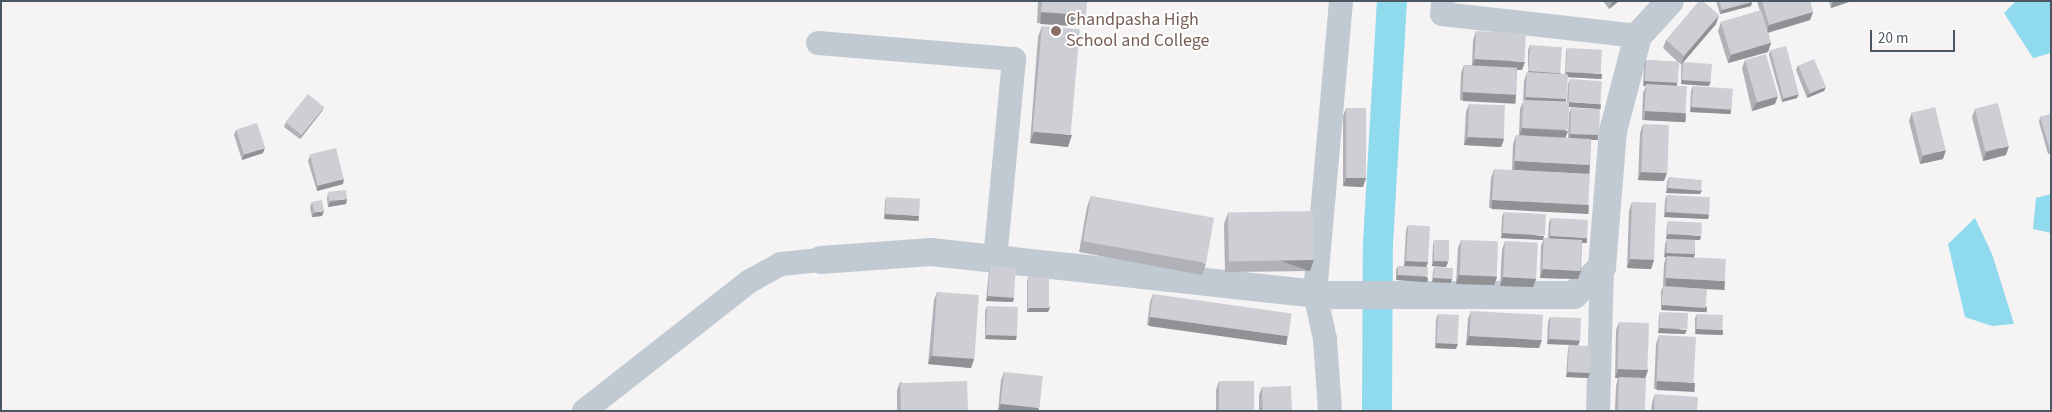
<!DOCTYPE html>
<html>
<head>
<meta charset="utf-8">
<style>
  body { margin:0 }
  #map { position:relative; width:2052px; height:412px; overflow:hidden; background:#f5f3f3; font-family:"Source Sans 3",sans-serif }
  div>[style] { position:absolute }
  [style*='--x'] { left:calc(var(--x)*1px); top:calc(var(--y)*1px); width:calc(var(--w)*1px); rotate:calc(var(--a)*1deg) }
  .water>* { inset:0; background:#90daee }
  .canal>* { height:30px; margin:-15px; padding:0 15px; transform-origin:15px; border-radius:15px; background:#90daee }
  .minor>* { height:24px; margin:-12px; padding:0 12px; transform-origin:12px; border-radius:12px; background:#c1cad2 }
  .tertiary>* { height:28px; margin:-14px; padding:0 14px; transform-origin:14px; border-radius:14px; background:#c1cad2 }
  .wall>* { inset:0; background:#b0b2b7 }
  .shaded-wall>* { inset:0; background:#909195; transform-origin:0 0 }
  .building>* { inset:0; background:#cdcfd5; transform-origin:0 0 }
  .dots>* { width:14px; height:14px; translate:-50% -50%; box-sizing:border-box; border:2px solid #fff; border-radius:50% }
  span { translate:-50% -50%; white-space:nowrap; text-align:center; line-height:1.15; -webkit-text-stroke:4px #fff; paint-order:stroke }
  .education-label { font-size:18px; color:#785e54 }
  .left { translate:0 -50%; text-align:left }
  .frame { position:absolute; inset:0; border:2px solid #4a5661; pointer-events:none }
  .scale { position:absolute; left:1870px; top:30px; width:85px; height:22px; box-sizing:border-box; border:2px solid #4a5661; border-top:0; padding-left:6px; font-size:15px; line-height:18px; white-space:nowrap; color:#4a5661; -webkit-text-stroke:4px #fff; paint-order:stroke }
</style>
</head>
<body>
<div id="map">
  <div class="water">
    <div style="clip-path:polygon(2016px 1px,2051px 1px,2051px 53px,2033px 58px,2004px 13px)"></div>
    <div style="clip-path:polygon(2051px 194px,2051px 233px,2033px 229px,2036px 198px)"></div>
    <div style="clip-path:polygon(1975px 218px,1992px 254px,2014px 324px,1992px 326px,1965px 317px,1948px 244px)"></div>
  </div>
  <div class="canal">
    <div style="--x:1377;--y:411;--w:168;--a:-89.7"></div>
    <div style="--x:1378;--y:243;--w:242;--a:-86.7"></div>
  </div>
  <div class="minor">
    <div style="--x:1443;--y:1;--w:13;--a:94"></div>
    <div style="--x:1442;--y:14;--w:197;--a:6.4"></div>
    <div style="--x:818;--y:43;--w:197;--a:4.7"></div>
    <div style="--x:1014;--y:59;--w:201;--a:95.4"></div>
    <div style="--x:584;--y:411;--w:211;--a:-38.1"></div>
    <div style="--x:750;--y:281;--w:35;--a:-29"></div>
    <div style="--x:781;--y:264;--w:40;--a:-5.7"></div>
    <div style="--x:1330;--y:411;--w:72;--a:-94"></div>
    <div style="--x:1325;--y:339;--w:47;--a:-102.3"></div>
    <div style="--x:1315;--y:293;--w:293;--a:-84.9"></div>
    <div style="--x:1598;--y:411;--w:144;--a:-88.4"></div>
  </div>
  <div class="tertiary">
    <div style="--x:821;--y:260;--w:110;--a:-4.2"></div>
    <div style="--x:931;--y:252;--w:401;--a:6.2"></div>
    <div style="--x:1330;--y:295;--w:244;--a:0"></div>
    <div style="--x:1574;--y:295;--w:40;--a:-45"></div>
    <div style="--x:1602;--y:267;--w:136;--a:-85.4"></div>
    <div style="--x:1613;--y:131;--w:98;--a:-75.3"></div>
    <div style="--x:1638;--y:36;--w:47;--a:-47.6"></div>
  </div>
  <div class="wall">
    <div style="clip-path:polygon(1038px 1px,1087px 1px,1082px 26px,1037px 23px)"></div>
    <div style="clip-path:polygon(1603px 1px,1619px 1px,1609px 9px)"></div>
    <div style="clip-path:polygon(1716px 1px,1752px 1px,1751px 6px,1720px 14px)"></div>
    <div style="clip-path:polygon(1757px 1px,1810px 1px,1813px 12px,1810px 20px,1768px 33px,1771px 43px,1768px 52px,1728px 63px,1718px 31px,1721px 22px,1760px 11px)"></div>
    <div style="clip-path:polygon(1829px 1px,1852px 1px,1831px 8px)"></div>
    <div style="clip-path:polygon(1716px 24px,1683px 62px,1709px 86px,1681px 84px,1681px 67px,1683px 63px,1681px 65px,1679px 62px,1677px 82px,1676px 85px,1683px 122px,1642px 120px,1643px 93px,1646px 86px,1643px 86px,1644px 65px,1646px 60px,1678px 62px,1663px 48px,1666px 40px)"></div>
    <div style="clip-path:polygon(1042px 26px,1068px 147px,1030px 143px,1038px 37px)"></div>
    <div style="clip-path:polygon(1476px 31px,1522px 70px,1517px 70px,1516px 95px,1512px 103px,1460px 100px,1461px 73px,1464px 65px,1472px 65px,1473px 40px)"></div>
    <div style="clip-path:polygon(1530px 45px,1560px 74px,1565px 74px,1566px 52px,1567px 48px,1600px 79px,1567px 77px,1565px 102px,1567px 102px,1568px 84px,1570px 79px,1569px 107px,1565px 138px,1568px 138px,1569px 113px,1571px 108px,1598px 135px,1597px 140px,1591px 140px,1590px 165px,1587px 174px,1512px 170px,1513px 144px,1516px 135px,1519px 135px,1520px 109px,1523px 102px,1524px 81px,1527px 72px,1528px 72px,1528px 50px)"></div>
    <div style="clip-path:polygon(1770px 50px,1797px 98px,1782px 102px,1769px 55px)"></div>
    <div style="clip-path:polygon(1745px 60px,1775px 104px,1752px 111px,1742px 68px)"></div>
    <div style="clip-path:polygon(1798px 65px,1824px 91px,1807px 98px,1796px 70px)"></div>
    <div style="clip-path:polygon(1693px 86px,1731px 109px,1730px 114px,1690px 112px,1691px 91px)"></div>
    <div style="clip-path:polygon(1469px 104px,1504px 139px,1501px 147px,1464px 145px,1466px 112px)"></div>
    <div style="clip-path:polygon(324px 107px,322px 111px,300px 139px,284px 127px,286px 122px)"></div>
    <div style="clip-path:polygon(1346px 108px,1363px 187px,1343px 186px,1343px 116px)"></div>
    <div style="clip-path:polygon(1975px 109px,2006px 155px,1983px 161px,1972px 117px)"></div>
    <div style="clip-path:polygon(1912px 112px,1943px 159px,1920px 164px,1909px 121px)"></div>
    <div style="clip-path:polygon(2051px 114px,2051px 154px,2048px 154px,2039px 122px,2040px 117px)"></div>
    <div style="clip-path:polygon(1643px 124px,1664px 181px,1638px 180px,1640px 133px)"></div>
    <div style="clip-path:polygon(236px 130px,263px 153px,242px 160px,234px 135px)"></div>
    <div style="clip-path:polygon(310px 156px,343px 184px,317px 191px,308px 161px)"></div>
    <div style="clip-path:polygon(1494px 169px,1589px 205px,1586px 213px,1489px 208px,1491px 178px)"></div>
    <div style="clip-path:polygon(1669px 177px,1702px 190px,1700px 194px,1666px 193px,1667px 182px)"></div>
    <div style="clip-path:polygon(328px 193px,346px 204px,328px 207px,327px 198px)"></div>
    <div style="clip-path:polygon(1667px 195px,1709px 215px,1708px 219px,1664px 217px,1665px 200px)"></div>
    <div style="clip-path:polygon(1091px 196px,1206px 264px,1202px 275px,1079px 252px,1087px 207px)"></div>
    <div style="clip-path:polygon(886px 197px,917px 221px,884px 219px,885px 201px)"></div>
    <div style="clip-path:polygon(312px 202px,322px 216px,312px 217px,310px 207px)"></div>
    <div style="clip-path:polygon(1632px 202px,1654px 260px,1651px 269px,1627px 268px,1629px 211px)"></div>
    <div style="clip-path:polygon(1504px 212px,1543px 240px,1501px 238px,1502px 217px)"></div>
    <div style="clip-path:polygon(1228px 213px,1310px 271px,1225px 272px,1224px 224px)"></div>
    <div style="clip-path:polygon(1551px 218px,1585px 243px,1582px 243px,1581px 271px,1578px 279px,1540px 278px,1541px 246px,1544px 238px,1548px 238px,1549px 222px)"></div>
    <div style="clip-path:polygon(1668px 221px,1700px 240px,1695px 240px,1695px 254px,1694px 257px,1722px 289px,1688px 287px,1707px 307px,1705px 312px,1661px 310px,1661px 291px,1663px 286px,1664px 264px,1666px 257px,1664px 257px,1665px 244px,1667px 239px,1669px 239px,1666px 239px,1667px 226px)"></div>
    <div style="clip-path:polygon(1408px 225px,1428px 262px,1426px 267px,1426px 282px,1396px 280px,1396px 270px,1398px 266px,1404px 266px,1406px 230px)"></div>
    <div style="clip-path:polygon(1434px 240px,1448px 262px,1446px 267px,1432px 266px,1433px 245px)"></div>
    <div style="clip-path:polygon(1461px 240px,1497px 277px,1494px 285px,1456px 284px,1458px 248px)"></div>
    <div style="clip-path:polygon(1505px 241px,1536px 279px,1533px 287px,1500px 286px,1502px 250px)"></div>
    <div style="clip-path:polygon(990px 266px,1014px 298px,1013px 302px,986px 301px,989px 271px)"></div>
    <div style="clip-path:polygon(1434px 267px,1452px 278px,1451px 283px,1432px 282px,1433px 272px)"></div>
    <div style="clip-path:polygon(1028px 277px,1050px 307px,1048px 312px,1027px 312px,1027px 282px)"></div>
    <div style="clip-path:polygon(937px 292px,974px 359px,971px 368px,928px 364px,934px 300px)"></div>
    <div style="clip-path:polygon(1153px 294px,1288px 336px,1285px 344px,1147px 325px,1150px 302px)"></div>
    <div style="clip-path:polygon(987px 306px,1016px 340px,985px 339px,985px 311px)"></div>
    <div style="clip-path:polygon(1471px 311px,1539px 348px,1466px 345px,1468px 319px)"></div>
    <div style="clip-path:polygon(1660px 312px,1685px 334px,1658px 333px,1659px 316px)"></div>
    <div style="clip-path:polygon(1438px 314px,1456px 349px,1435px 348px,1436px 319px)"></div>
    <div style="clip-path:polygon(1697px 314px,1721px 335px,1695px 334px,1695px 318px)"></div>
    <div style="clip-path:polygon(1550px 317px,1580px 341px,1578px 345px,1590px 373px,1588px 378px,1566px 377px,1568px 349px,1569px 345px,1547px 344px,1548px 322px)"></div>
    <div style="clip-path:polygon(1619px 322px,1648px 370px,1645px 378px,1645px 411px,1615px 411px,1616px 386px,1618px 378px,1615px 378px,1616px 330px)"></div>
    <div style="clip-path:polygon(1659px 335px,1692px 391px,1654px 389px,1656px 344px)"></div>
    <div style="clip-path:polygon(1004px 372px,1038px 411px,998px 411px,1001px 380px)"></div>
    <div style="clip-path:polygon(1219px 381px,1253px 411px,1216px 411px,1216px 390px)"></div>
    <div style="clip-path:polygon(900px 382px,968px 411px,897px 411px,897px 390px)"></div>
    <div style="clip-path:polygon(1262px 387px,1292px 411px,1259px 411px,1259px 395px)"></div>
    <div style="clip-path:polygon(1655px 394px,1697px 411px,1651px 411px,1652px 403px)"></div>
  </div>
  <div class="shaded-wall">
    <div style="clip-path:polygon(1612px 1px,1619px 1px,1609px 9px)"></div>
    <div style="clip-path:polygon(1833px 1px,1852px 1px,1831px 8px)"></div>
    <div style="clip-path:polygon(1752px 2px,1751px 6px,1720px 14px,1722px 10px)"></div>
    <div style="left:1041px;top:12px;width:45px;height:12px;rotate:4deg"></div>
    <div style="clip-path:polygon(1813px 12px,1810px 20px,1766px 33px,1769px 25px)"></div>
    <div style="clip-path:polygon(1719px 15px,1716px 24px,1681px 65px,1684px 56px)"></div>
    <div style="clip-path:polygon(1771px 43px,1768px 52px,1728px 63px,1731px 55px)"></div>
    <div style="clip-path:polygon(1475px 59px,1525px 62px,1522px 70px,1472px 68px)"></div>
    <div style="left:1529px;top:71px;width:32px;height:4px;rotate:4deg"></div>
    <div style="left:1566px;top:72px;width:36px;height:5px;rotate:3deg"></div>
    <div style="clip-path:polygon(1682px 80px,1711px 81px,1709px 86px,1681px 84px)"></div>
    <div style="left:1644px;top:81px;width:33px;height:5px;rotate:2deg"></div>
    <div style="clip-path:polygon(1826px 87px,1824px 91px,1807px 98px,1809px 94px)"></div>
    <div style="left:1463px;top:92px;width:53px;height:9px;rotate:3deg"></div>
    <div style="clip-path:polygon(1799px 94px,1797px 98px,1782px 102px,1784px 98px)"></div>
    <div style="clip-path:polygon(1778px 96px,1775px 104px,1752px 111px,1756px 103px)"></div>
    <div style="left:1526px;top:97px;width:40px;height:9px;rotate:3deg"></div>
    <div style="left:1569px;top:102px;width:32px;height:5px;rotate:4deg"></div>
    <div style="clip-path:polygon(324px 107px,322px 111px,300px 139px,302px 134px)"></div>
    <div style="left:1691px;top:107px;width:40px;height:5px;rotate:3deg"></div>
    <div style="left:1645px;top:111px;width:41px;height:9px;rotate:3deg"></div>
    <div style="clip-path:polygon(1522px 128px,1568px 131px,1565px 139px,1519px 137px)"></div>
    <div style="clip-path:polygon(1034px 132px,1072px 135px,1068px 147px,1030px 143px)"></div>
    <div style="left:1570px;top:134px;width:28px;height:5px;rotate:2deg"></div>
    <div style="clip-path:polygon(1468px 137px,1504px 139px,1501px 147px,1464px 145px)"></div>
    <div style="clip-path:polygon(2009px 146px,2006px 155px,1983px 161px,1986px 152px)"></div>
    <div style="clip-path:polygon(265px 148px,263px 153px,242px 160px,244px 155px)"></div>
    <div style="clip-path:polygon(1946px 150px,1943px 159px,1920px 164px,1923px 156px)"></div>
    <div style="left:1515px;top:161px;width:75px;height:9px;rotate:3deg"></div>
    <div style="clip-path:polygon(1641px 172px,1667px 173px,1664px 181px,1638px 180px)"></div>
    <div style="clip-path:polygon(1346px 178px,1366px 178px,1363px 187px,1343px 186px)"></div>
    <div style="clip-path:polygon(344px 179px,343px 184px,317px 191px,318px 186px)"></div>
    <div style="clip-path:polygon(1668px 188px,1702px 190px,1700px 194px,1666px 193px)"></div>
    <div style="clip-path:polygon(347px 199px,346px 204px,328px 207px,330px 202px)"></div>
    <div style="left:1492px;top:200px;width:97px;height:9px;rotate:3deg"></div>
    <div style="clip-path:polygon(324px 211px,322px 216px,312px 217px,314px 213px)"></div>
    <div style="clip-path:polygon(1666px 212px,1709px 215px,1708px 219px,1664px 217px)"></div>
    <div style="left:885px;top:214px;width:34px;height:5px;rotate:3deg"></div>
    <div style="clip-path:polygon(1503px 233px,1544px 236px,1543px 240px,1501px 238px)"></div>
    <div style="clip-path:polygon(1668px 234px,1701px 236px,1700px 240px,1666px 239px)"></div>
    <div style="left:1550px;top:236px;width:37px;height:5px;rotate:3deg"></div>
    <div style="clip-path:polygon(1666px 253px,1695px 254px,1693px 259px,1664px 257px)"></div>
    <div style="clip-path:polygon(1630px 259px,1654px 260px,1651px 269px,1627px 268px)"></div>
    <div style="left:1314px;top:260px;width:12px;height:85px;rotate:110deg"></div>
    <div style="clip-path:polygon(1406px 261px,1428px 262px,1426px 267px,1404px 266px)"></div>
    <div style="clip-path:polygon(1434px 261px,1448px 262px,1446px 267px,1432px 266px)"></div>
    <div style="clip-path:polygon(1543px 269px,1581px 271px,1578px 279px,1540px 278px)"></div>
    <div style="left:1397px;top:275px;width:31px;height:5px;rotate:4deg"></div>
    <div style="clip-path:polygon(1459px 275px,1497px 277px,1494px 285px,1456px 284px)"></div>
    <div style="clip-path:polygon(1503px 277px,1536px 279px,1533px 287px,1500px 286px)"></div>
    <div style="clip-path:polygon(1434px 278px,1452px 278px,1451px 283px,1432px 282px)"></div>
    <div style="left:1666px;top:278px;width:59px;height:9px;rotate:3deg"></div>
    <div style="clip-path:polygon(988px 296px,1014px 298px,1013px 302px,986px 301px)"></div>
    <div style="left:1662px;top:305px;width:45px;height:5px;rotate:3deg"></div>
    <div style="clip-path:polygon(1050px 307px,1048px 312px,1027px 312px,1029px 308px)"></div>
    <div style="left:1150px;top:317px;width:139px;height:9px;rotate:8deg"></div>
    <div style="clip-path:polygon(1660px 328px,1687px 330px,1685px 334px,1658px 333px)"></div>
    <div style="left:1696px;top:329px;width:27px;height:5px;rotate:2deg"></div>
    <div style="clip-path:polygon(987px 335px,1017px 335px,1016px 340px,985px 339px)"></div>
    <div style="clip-path:polygon(1469px 336px,1542px 340px,1539px 348px,1466px 345px)"></div>
    <div style="clip-path:polygon(1549px 339px,1580px 341px,1578px 345px,1547px 344px)"></div>
    <div style="clip-path:polygon(1437px 343px,1458px 344px,1456px 349px,1435px 348px)"></div>
    <div style="clip-path:polygon(931px 356px,974px 359px,971px 368px,928px 364px)"></div>
    <div style="clip-path:polygon(1618px 369px,1648px 370px,1645px 379px,1615px 378px)"></div>
    <div style="clip-path:polygon(1568px 372px,1590px 373px,1588px 378px,1566px 377px)"></div>
    <div style="left:1657px;top:381px;width:38px;height:9px;rotate:3deg"></div>
    <div style="clip-path:polygon(1001px 404px,1039px 408px,1038px 411px,998px 411px)"></div>
  </div>
  <div class="building">
    <div style="clip-path:polygon(1042px 1px,1087px 1px,1086px 15px,1041px 12px)"></div>
    <div style="clip-path:polygon(1699px 1px,1703px 1px,1719px 15px,1684px 56px,1666px 40px)"></div>
    <div style="clip-path:polygon(1719px 1px,1752px 1px,1752px 2px,1722px 10px)"></div>
    <div style="clip-path:polygon(1762px 1px,1810px 1px,1813px 12px,1769px 25px)"></div>
    <div style="left:1761px;top:10px;width:34px;height:42px;rotate:73deg"></div>
    <div style="left:1042px;top:26px;width:38px;height:106px;rotate:5deg"></div>
    <div style="left:1476px;top:31px;width:50px;height:28px;rotate:3deg"></div>
    <div style="left:1530px;top:45px;width:32px;height:26px;rotate:4deg"></div>
    <div style="left:1786px;top:46px;width:50px;height:16px;rotate:75deg"></div>
    <div style="left:1567px;top:48px;width:35px;height:24px;rotate:3deg"></div>
    <div style="left:1766px;top:54px;width:44px;height:22px;rotate:74deg"></div>
    <div style="left:1814px;top:59px;width:30px;height:17px;rotate:67deg"></div>
    <div style="left:1646px;top:60px;width:33px;height:21px;rotate:3deg"></div>
    <div style="left:1683px;top:62px;width:29px;height:18px;rotate:4deg"></div>
    <div style="left:1464px;top:65px;width:53px;height:27px;rotate:3deg"></div>
    <div style="left:1527px;top:72px;width:41px;height:25px;rotate:3deg"></div>
    <div style="left:1570px;top:79px;width:32px;height:23px;rotate:4deg"></div>
    <div style="left:1646px;top:84px;width:41px;height:27px;rotate:3deg"></div>
    <div style="left:1693px;top:86px;width:40px;height:21px;rotate:4deg"></div>
    <div style="left:308px;top:94px;width:21px;height:36px;rotate:39deg"></div>
    <div style="left:1523px;top:100px;width:46px;height:28px;rotate:2deg"></div>
    <div style="left:1998px;top:103px;width:44px;height:24px;rotate:76deg"></div>
    <div style="left:1469px;top:104px;width:36px;height:33px;rotate:2deg"></div>
    <div style="left:1935px;top:107px;width:44px;height:24px;rotate:76deg"></div>
    <div style="left:1346px;top:108px;width:20px;height:70px"></div>
    <div style="left:1571px;top:108px;width:29px;height:26px;rotate:2deg"></div>
    <div style="clip-path:polygon(2051px 114px,2051px 149px,2050px 150px,2040px 117px)"></div>
    <div style="left:257px;top:123px;width:26px;height:22px;rotate:72deg"></div>
    <div style="left:1643px;top:124px;width:26px;height:48px;rotate:2deg"></div>
    <div style="left:1516px;top:135px;width:75px;height:26px;rotate:3deg"></div>
    <div style="left:336px;top:148px;width:32px;height:27px;rotate:76deg"></div>
    <div style="left:1494px;top:169px;width:96px;height:31px;rotate:3deg"></div>
    <div style="left:1669px;top:177px;width:33px;height:11px;rotate:5deg"></div>
    <div style="left:346px;top:190px;width:9px;height:18px;rotate:84deg"></div>
    <div style="left:1667px;top:195px;width:43px;height:17px;rotate:3deg"></div>
    <div style="left:1091px;top:196px;width:125px;height:46px;rotate:10deg"></div>
    <div style="left:886px;top:197px;width:34px;height:17px;rotate:3deg"></div>
    <div style="left:322px;top:200px;width:11px;height:10px;rotate:80deg"></div>
    <div style="left:1632px;top:202px;width:24px;height:57px;rotate:2deg"></div>
    <div style="left:1313px;top:211px;width:49px;height:85px;rotate:89deg"></div>
    <div style="left:1504px;top:212px;width:42px;height:21px;rotate:3deg"></div>
    <div style="left:1551px;top:218px;width:37px;height:18px;rotate:3deg"></div>
    <div style="left:1668px;top:221px;width:34px;height:13px;rotate:3deg"></div>
    <div style="left:1408px;top:225px;width:22px;height:36px;rotate:3deg"></div>
    <div style="left:1544px;top:238px;width:38px;height:31px;rotate:3deg"></div>
    <div style="left:1667px;top:239px;width:28px;height:14px;rotate:2deg"></div>
    <div style="left:1434px;top:240px;width:15px;height:21px"></div>
    <div style="left:1461px;top:240px;width:37px;height:35px;rotate:2deg"></div>
    <div style="left:1505px;top:241px;width:33px;height:36px;rotate:3deg"></div>
    <div style="left:1667px;top:256px;width:59px;height:22px;rotate:3deg"></div>
    <div style="left:990px;top:266px;width:26px;height:30px;rotate:4deg"></div>
    <div style="left:1398px;top:266px;width:30px;height:9px;rotate:2deg"></div>
    <div style="left:1434px;top:267px;width:19px;height:11px;rotate:3deg"></div>
    <div style="left:1028px;top:277px;width:21px;height:31px"></div>
    <div style="left:1663px;top:286px;width:44px;height:19px;rotate:4deg"></div>
    <div style="left:937px;top:292px;width:42px;height:64px;rotate:4deg"></div>
    <div style="left:1153px;top:294px;width:140px;height:23px;rotate:8deg"></div>
    <div style="left:987px;top:306px;width:31px;height:29px;rotate:2deg"></div>
    <div style="left:1471px;top:311px;width:72px;height:25px;rotate:3deg"></div>
    <div style="left:1660px;top:312px;width:28px;height:16px;rotate:2deg"></div>
    <div style="left:1438px;top:314px;width:21px;height:29px;rotate:3deg"></div>
    <div style="left:1697px;top:314px;width:26px;height:15px;rotate:2deg"></div>
    <div style="left:1550px;top:317px;width:31px;height:22px;rotate:2deg"></div>
    <div style="left:1619px;top:322px;width:30px;height:47px;rotate:2deg"></div>
    <div style="left:1659px;top:335px;width:37px;height:46px;rotate:3deg"></div>
    <div style="left:1569px;top:345px;width:22px;height:27px;rotate:3deg"></div>
    <div style="left:1004px;top:372px;width:39px;height:32px;rotate:6deg"></div>
    <div style="left:1619px;top:377px;width:27px;height:34px;rotate:2deg"></div>
    <div style="left:967px;top:381px;width:30px;height:67px;rotate:88deg"></div>
    <div style="left:1219px;top:381px;width:35px;height:30px"></div>
    <div style="left:1291px;top:386px;width:25px;height:29px;rotate:88deg"></div>
    <div style="clip-path:polygon(1655px 394px,1698px 397px,1697px 411px,1654px 411px)"></div>
  </div>
  <div class="dots">
    <div style="left:1056px;top:31px;background:#8d6e63"></div>
  </div>
  <div class="education-label">
    <span class="left" style="left:1066px;top:31px">Chandpasha High<br>School and College</span>
  </div>
  <div class="frame"></div>
  <div class="scale">20 m</div>
</div>
</body>
</html>
